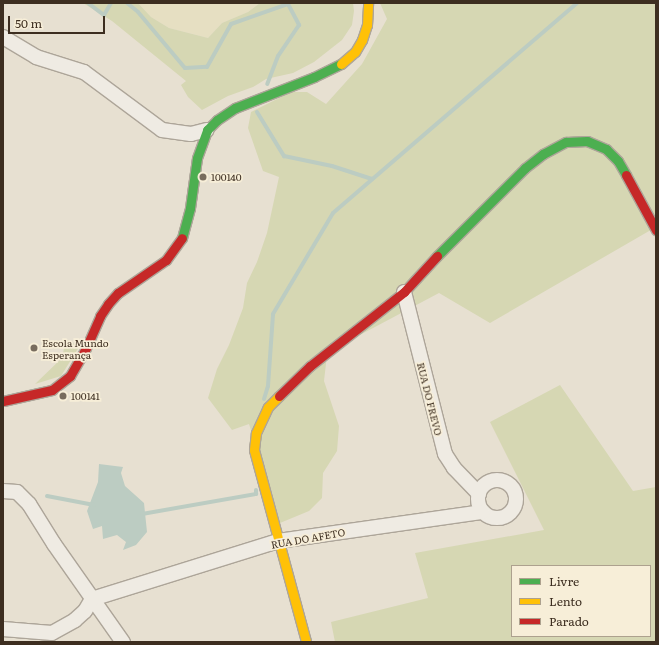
<!DOCTYPE html>
<html>
<head>
<meta charset="utf-8">
<style>
  body { margin:0 }
  #map { position:relative; width:659px; height:645px; overflow:hidden; background:#e7e0d1; font-family:Literata,serif }
  div>[style] { position:absolute }
  [style*='--x'] { left:calc(var(--x)*1px); top:calc(var(--y)*1px); width:calc(var(--w)*1px); rotate:calc(var(--a)*1deg) }
  .farmland>* { inset:0; background:#e6dfc2 }
  .green>* { inset:0; background:#d6d7b3 }
  .water>* { inset:0; background:#bcccc2 }
  .stream>* { height:4px; margin:-2px; padding:0 2px; transform-origin:2px; border-radius:2px; background:#bcccc2 }
  .roads { filter:drop-shadow(1px 0 #ada599) drop-shadow(-1px 0 #ada599) drop-shadow(0 1px #ada599) drop-shadow(0 -1px #ada599) }
  .street>* { height:14px; margin:-7px; padding:0 7px; transform-origin:7px; border-radius:7px; background:#efebe3 }
  .street>.ring { margin:-7px; padding:0; box-sizing:content-box; background:none; border:14px solid #efebe3; border-radius:50% }
  .fast>* { height:9px; margin:-4.5px; padding:0 4.5px; transform-origin:4.5px; border-radius:4.5px; background:#4caf50 }
  .slow>* { height:9px; margin:-4.5px; padding:0 4.5px; transform-origin:4.5px; border-radius:4.5px; background:#ffc107 }
  .jam>* { height:9px; margin:-4.5px; padding:0 4.5px; transform-origin:4.5px; border-radius:4.5px; background:#c62828 }
  .dots>* { width:11px; height:11px; translate:-50% -50%; box-sizing:border-box; border:2px solid #f7eed8; border-radius:50% }
  span { translate:-50% -50%; white-space:nowrap; text-align:center; line-height:1.15; -webkit-text-stroke:3.5px #f7eed8; paint-order:stroke }
  .poi-label { font-size:10px; color:#3d2e20 }
  .left { translate:0 -50%; text-align:left }
  .street-label { font-size:10px; color:#3d2e20 }
  .frame { position:absolute; inset:0; border:4px solid #3d2e20; pointer-events:none }
  .legend { position:absolute; left:511px; top:565px; width:140px; height:72px; box-sizing:border-box; background:#f7eed8; border:1px solid #ada18e; margin:0; padding:5px 7px; list-style:none; font-size:12px; color:#3d2e20 }
  .legend li { display:flex; align-items:center; gap:8px; height:20px }
  .legend b { width:20px; border:1px solid #ada18e }
  .scale { position:absolute; left:8px; top:16px; width:97px; height:18px; box-sizing:border-box; border:2px solid #3d2e20; border-top:0; padding-left:5px; font-size:12px; line-height:14px; white-space:nowrap; color:#3d2e20; -webkit-text-stroke:3px #f7eed8; paint-order:stroke }
</style>
</head>
<body>
<div id="map">
  <div class="farmland">
    <div style="clip-path:polygon(138px 3px,260px 3px,248px 12px,222px 23px,208px 38px,169px 28px,151px 17px)"></div>
  </div>
  <div class="green">
    <div style="clip-path:polygon(83px 3px,138px 3px,151px 17px,169px 28px,208px 38px,222px 23px,248px 12px,260px 3px,353px 3px,354px 11px,352px 25px,342px 40px,314px 62px,293px 73px,266px 79px,253px 87px,228px 96px,202px 110px,188px 97px,181px 85px,186px 81px,112px 21px)"></div>
    <div style="clip-path:polygon(380px 3px,656px 3px,656px 227px,490px 323px,439px 293px,341px 345px,327px 355px,324px 381px,339px 426px,337px 451px,323px 473px,322px 498px,309px 511px,280px 523px,249px 424px,232px 430px,208px 398px,217px 369px,229px 345px,243px 308px,247px 283px,257px 262px,267px 233px,279px 177px,263px 171px,248px 128px,251px 112px,291px 92px,307px 92px,326px 104px,362px 64px,387px 19px)"></div>
    <div style="clip-path:polygon(66px 339px,79px 347px,61px 376px,35px 384px,62px 358px)"></div>
    <div style="clip-path:polygon(evenodd,560px 385px,633px 491px,656px 487px,656px 642px,335px 642px,331px 622px,428px 598px,415px 553px,544px 530px,490px 422px,560px 385px,512px 566px,650px 566px,650px 636px,512px 636px,512px 566px)"></div>
  </div>
  <div class="water">
    <div style="clip-path:polygon(99px 464px,123px 467px,121px 473px,125px 486px,144px 503px,147px 532px,136px 545px,123px 550px,126px 542px,117px 535px,103px 539px,102px 526px,93px 529px,87px 511px,98px 482px)"></div>
  </div>
  <div class="stream">
    <div style="--x:88;--y:3;--w:20;--a:37"></div>
    <div style="--x:104;--y:15;--w:14;--a:-60"></div>
    <div style="--x:127;--y:3;--w:14;--a:39"></div>
    <div style="--x:138;--y:12;--w:73;--a:50"></div>
    <div style="--x:185;--y:68;--w:22;--a:-3"></div>
    <div style="--x:207;--y:67;--w:49;--a:-60.8"></div>
    <div style="--x:231;--y:24;--w:60;--a:-19.3"></div>
    <div style="--x:288;--y:4;--w:24;--a:62"></div>
    <div style="--x:299;--y:25;--w:37;--a:124"></div>
    <div style="--x:278;--y:56;--w:30;--a:111"></div>
    <div style="--x:257;--y:112;--w:52;--a:58.5"></div>
    <div style="--x:284;--y:156;--w:49;--a:11.8"></div>
    <div style="--x:332;--y:166;--w:42;--a:18"></div>
    <div style="--x:264;--y:399;--w:14;--a:-73"></div>
    <div style="--x:268;--y:386;--w:72;--a:-86"></div>
    <div style="--x:273;--y:314;--w:117;--a:-59.3"></div>
    <div style="--x:333;--y:213;--w:322;--a:-40.7"></div>
    <div style="--x:47;--y:496;--w:48;--a:10.8"></div>
    <div style="--x:142;--y:514;--w:116;--a:-10"></div>
    <div style="--x:256;--y:494;--w:4;--a:-90"></div>
  </div>
  <div class="roads">
    <div class="street">
      <div style="--x:3;--y:37;--w:39;--a:31"></div>
      <div style="--x:36;--y:57;--w:50;--a:17.4"></div>
      <div style="--x:84;--y:72;--w:97;--a:36.6"></div>
      <div style="--x:162;--y:130;--w:29;--a:8"></div>
      <div style="--x:191;--y:134;--w:16;--a:-14"></div>
      <div style="--x:404;--y:292;--w:167;--a:75.8"></div>
      <div style="--x:445;--y:454;--w:17;--a:57"></div>
      <div style="--x:454;--y:468;--w:36;--a:46"></div>
      <div class="ring" style="left:478px;top:480px;width:24px;height:24px"></div>
      <div style="--x:3;--y:491;--w:14;--a:4"></div>
      <div style="--x:17;--y:492;--w:17;--a:45"></div>
      <div style="--x:29;--y:504;--w:47;--a:58"></div>
      <div style="--x:54;--y:544;--w:120;--a:54.9"></div>
      <div style="--x:92;--y:599;--w:195;--a:-17.3"></div>
      <div style="--x:278;--y:541;--w:207;--a:-8.1"></div>
      <div style="--x:3;--y:629;--w:49;--a:4.7"></div>
      <div style="--x:52;--y:633;--w:26;--a:-29"></div>
      <div style="--x:75;--y:620;--w:13;--a:-42"></div>
      <div style="--x:85;--y:611;--w:14;--a:-60"></div>
    </div>
    <div class="fast">
      <div style="--x:182;--y:238;--w:31;--a:-75"></div>
      <div style="--x:190;--y:208;--w:50;--a:-82"></div>
      <div style="--x:197;--y:158;--w:30;--a:-70"></div>
      <div style="--x:207;--y:130;--w:14;--a:-45"></div>
      <div style="--x:217;--y:120;--w:22;--a:-34"></div>
      <div style="--x:235;--y:108;--w:85;--a:-21.4"></div>
      <div style="--x:314;--y:77;--w:30;--a:-26"></div>
      <div style="--x:437;--y:256;--w:124;--a:-45"></div>
      <div style="--x:525;--y:168;--w:23;--a:-38"></div>
      <div style="--x:543;--y:154;--w:26;--a:-28"></div>
      <div style="--x:566;--y:142;--w:21;--a:-3"></div>
      <div style="--x:587;--y:141;--w:21;--a:23"></div>
      <div style="--x:606;--y:149;--w:17;--a:45"></div>
      <div style="--x:618;--y:161;--w:16;--a:60"></div>
    </div>
    <div class="slow">
      <div style="--x:341;--y:64;--w:18;--a:-41"></div>
      <div style="--x:355;--y:52;--w:14;--a:-60"></div>
      <div style="--x:362;--y:40;--w:16;--a:-72"></div>
      <div style="--x:367;--y:25;--w:22;--a:-87"></div>
      <div style="--x:279;--y:396;--w:16;--a:135"></div>
      <div style="--x:268;--y:407;--w:29;--a:115"></div>
      <div style="--x:256;--y:433;--w:17;--a:97"></div>
      <div style="--x:254;--y:450;--w:199;--a:74.8"></div>
    </div>
    <div class="jam">
      <div style="--x:626;--y:175;--w:63;--a:61.4"></div>
      <div style="--x:279;--y:396;--w:43;--a:-44.1"></div>
      <div style="--x:310;--y:366;--w:120;--a:-38.2"></div>
      <div style="--x:404;--y:292;--w:49;--a:-47.5"></div>
      <div style="--x:3;--y:401;--w:50;--a:-12.7"></div>
      <div style="--x:52;--y:390;--w:23;--a:-38"></div>
      <div style="--x:70;--y:376;--w:32;--a:-60"></div>
      <div style="--x:86;--y:348;--w:35;--a:-66"></div>
      <div style="--x:100;--y:316;--w:14;--a:-56"></div>
      <div style="--x:108;--y:304;--w:15;--a:-48"></div>
      <div style="--x:118;--y:293;--w:58;--a:-34.5"></div>
      <div style="--x:166;--y:260;--w:27;--a:-54"></div>
    </div>
  </div>
  <div class="dots">
    <div style="left:203px;top:177px;background:#786c5e"></div>
    <div style="left:34px;top:348px;background:#786c5e"></div>
    <div style="left:63px;top:396px;background:#786c5e"></div>
  </div>
  <div class="poi-label">
    <span class="left" style="left:211px;top:177px">100140</span>
    <span class="left" style="left:42px;top:348px">Escola Mundo<br>Esperança</span>
    <span class="left" style="left:71px;top:396px">100141</span>
  </div>
  <div class="street-label">
    <span style="left:430px;top:399px;rotate:76deg">RUA DO FREVO</span>
    <span style="left:308px;top:538px;rotate:-10deg">RUA DO AFETO</span>
  </div>
  <div class="frame"></div>
  <ul class="legend">
  <li><b style="height:5px;background:#4caf50"></b>Livre</li>
  <li><b style="height:5px;background:#ffc107"></b>Lento</li>
  <li><b style="height:5px;background:#c62828"></b>Parado</li>
  </ul>
  <div class="scale">50 m</div>
</div>
</body>
</html>
